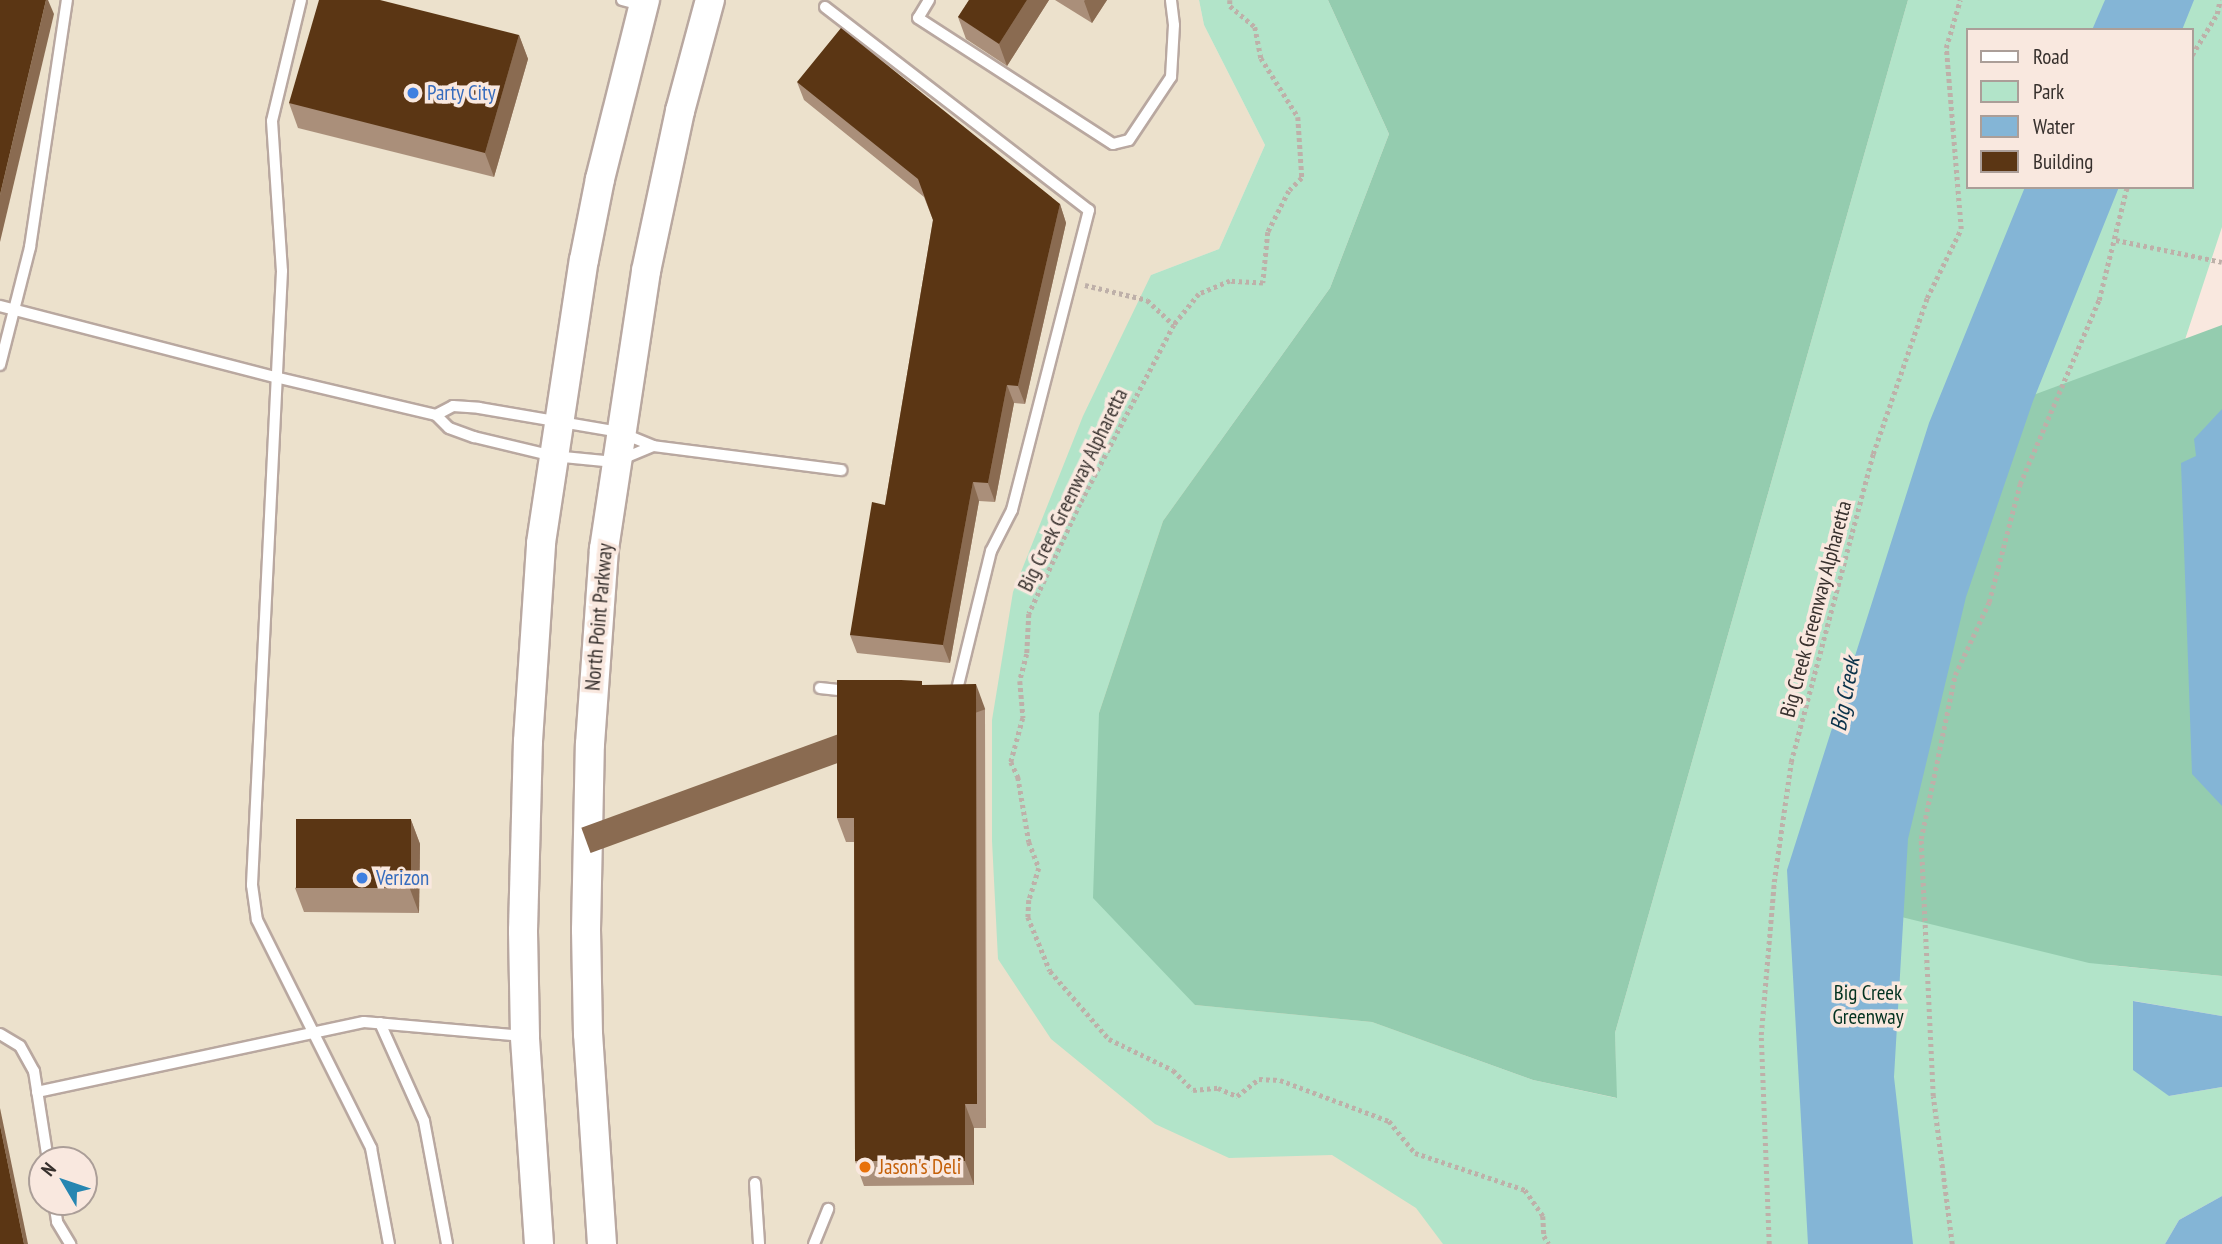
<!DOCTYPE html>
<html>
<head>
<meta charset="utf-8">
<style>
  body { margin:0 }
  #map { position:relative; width:2222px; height:1244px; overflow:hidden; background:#f9e8df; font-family:"PT Sans Narrow",sans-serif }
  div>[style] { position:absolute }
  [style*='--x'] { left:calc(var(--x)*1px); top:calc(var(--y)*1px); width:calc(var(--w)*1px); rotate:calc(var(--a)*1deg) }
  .commercial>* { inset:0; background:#ece1cc }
  .green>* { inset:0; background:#b2e4c9 }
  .forest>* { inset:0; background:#94ccaf }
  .water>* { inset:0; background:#84b5d6 }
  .path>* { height:4.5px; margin-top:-2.25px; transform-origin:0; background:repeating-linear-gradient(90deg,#beb0a9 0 3.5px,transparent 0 7px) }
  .roads { filter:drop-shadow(2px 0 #b9a8a0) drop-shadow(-2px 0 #b9a8a0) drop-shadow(0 2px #b9a8a0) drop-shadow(0 -2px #b9a8a0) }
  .service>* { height:10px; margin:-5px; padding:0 5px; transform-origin:5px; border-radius:5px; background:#fff }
  .tertiary>* { height:28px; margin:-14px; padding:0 14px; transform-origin:14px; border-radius:14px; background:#fff }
  .wall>* { inset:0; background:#aa8f7a }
  .shaded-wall>* { inset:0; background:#8a6b51; transform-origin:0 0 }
  .building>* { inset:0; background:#5b3614; transform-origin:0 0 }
  .dots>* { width:19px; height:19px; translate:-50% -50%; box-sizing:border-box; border:4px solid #f9e8df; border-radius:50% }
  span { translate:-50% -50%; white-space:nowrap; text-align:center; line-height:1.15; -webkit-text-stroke:7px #f9e8df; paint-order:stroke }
  .shop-label { font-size:21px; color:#366cbe }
  .left { translate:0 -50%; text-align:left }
  .street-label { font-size:21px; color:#37302d }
  .park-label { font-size:21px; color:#023220 }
  .food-label { font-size:21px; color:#c56008 }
  .water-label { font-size:23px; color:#0a324a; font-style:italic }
  .legend { position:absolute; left:1966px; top:28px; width:228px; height:161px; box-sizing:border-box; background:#f9e8df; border:2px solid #ab9e98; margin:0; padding:9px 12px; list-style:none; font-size:21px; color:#37302d }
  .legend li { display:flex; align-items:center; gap:14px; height:35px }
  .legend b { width:35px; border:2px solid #ab9e98 }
  .north { position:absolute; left:28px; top:1146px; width:70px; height:70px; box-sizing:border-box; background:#f9e8df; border:2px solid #ab9e98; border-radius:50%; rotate:309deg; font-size:19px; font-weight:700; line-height:28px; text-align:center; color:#37302d }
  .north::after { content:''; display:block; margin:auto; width:24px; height:32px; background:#2686b1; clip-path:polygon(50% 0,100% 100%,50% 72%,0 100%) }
</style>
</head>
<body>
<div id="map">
  <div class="commercial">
    <div style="clip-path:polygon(evenodd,0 0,1199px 0,1204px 25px,1265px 145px,1219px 249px,1151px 275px,1539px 1244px,0 1244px,0 0,42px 1160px,84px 1160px,84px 1202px,42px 1202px,42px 1160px)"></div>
  </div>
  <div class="green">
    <div style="clip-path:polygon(evenodd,1199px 0,1328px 0,1389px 134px,1330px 288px,1163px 521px,1099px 713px,1195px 1005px,1372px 1022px,1533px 1080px,1616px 1098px,1615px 1033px,1908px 0,2222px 0,2222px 227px,2155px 431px,2108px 965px,2222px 976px,2222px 1016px,2134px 1001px,2169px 1096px,2222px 1087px,2222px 1196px,2179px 1220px,2165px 1244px,1443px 1244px,1416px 1208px,1332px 1155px,1229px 1158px,1155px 1124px,1051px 1039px,998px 959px,992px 841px,992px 720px,1013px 592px,1083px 416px,1151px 275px,1219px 249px,1265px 145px,1204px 25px,1199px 0,1968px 30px,2192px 30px,2192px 187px,1968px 187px,1968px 30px)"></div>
  </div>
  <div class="forest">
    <div style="clip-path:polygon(1328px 0,1908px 0,1615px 1033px,1617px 1098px,1533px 1080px,1372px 1022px,1195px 1005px,1093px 898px,1099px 713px,1163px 521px,1330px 288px,1389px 134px)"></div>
    <div style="clip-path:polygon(2222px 325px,2222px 976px,2089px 963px,1877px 911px,1993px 410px)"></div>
  </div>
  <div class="water">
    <div style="clip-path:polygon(2105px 0,2194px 0,2182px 30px,2092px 30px)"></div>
    <div style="clip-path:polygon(2025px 187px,2119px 187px,2033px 401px,1966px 597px,1908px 839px,1894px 1077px,1913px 1244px,1808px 1244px,1787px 870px,1929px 423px)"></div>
    <div style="clip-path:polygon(2222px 409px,2222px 806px,2192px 774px,2181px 463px,2196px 456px,2194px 439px)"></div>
    <div style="clip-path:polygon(2133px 1001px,2222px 1016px,2222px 1087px,2169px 1096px,2133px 1070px)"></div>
    <div style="clip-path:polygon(2222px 1196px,2222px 1244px,2165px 1244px,2179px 1220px)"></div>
  </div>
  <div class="path">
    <div style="--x:1230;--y:0;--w:6;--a:90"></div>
    <div style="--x:1230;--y:6;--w:33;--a:40"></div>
    <div style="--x:1255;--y:27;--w:32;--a:79"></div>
    <div style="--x:1261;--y:58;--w:70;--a:57.9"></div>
    <div style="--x:1298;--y:117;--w:61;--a:86.2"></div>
    <div style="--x:1302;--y:178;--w:18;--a:135"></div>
    <div style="--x:1289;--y:191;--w:46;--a:117.1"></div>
    <div style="--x:1268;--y:232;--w:51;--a:95.6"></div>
    <div style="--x:1263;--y:283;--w:33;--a:-177"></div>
    <div style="--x:1230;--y:281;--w:34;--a:157"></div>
    <div style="--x:1199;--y:294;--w:40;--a:129"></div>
    <div style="--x:1174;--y:325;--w:202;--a:117.7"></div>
    <div style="--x:1080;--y:504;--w:121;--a:114.9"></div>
    <div style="--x:1029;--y:614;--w:40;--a:92.9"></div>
    <div style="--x:1027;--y:654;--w:28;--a:105"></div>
    <div style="--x:1020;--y:681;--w:37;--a:85"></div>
    <div style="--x:1023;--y:718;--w:46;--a:105.3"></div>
    <div style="--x:1011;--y:762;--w:17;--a:65"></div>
    <div style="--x:1018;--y:777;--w:66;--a:80.4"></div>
    <div style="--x:1029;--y:842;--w:28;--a:69"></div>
    <div style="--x:1039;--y:868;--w:34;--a:107"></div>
    <div style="--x:1029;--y:900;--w:17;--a:93"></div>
    <div style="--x:1028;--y:917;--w:58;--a:67.8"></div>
    <div style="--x:1050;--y:971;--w:90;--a:49.1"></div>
    <div style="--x:1109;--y:1039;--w:71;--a:25.8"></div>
    <div style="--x:1173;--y:1070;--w:28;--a:45"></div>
    <div style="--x:1193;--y:1090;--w:25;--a:-5"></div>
    <div style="--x:1218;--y:1088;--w:21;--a:23"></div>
    <div style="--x:1237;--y:1096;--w:28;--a:-38"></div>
    <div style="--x:1259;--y:1079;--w:21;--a:3"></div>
    <div style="--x:1280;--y:1080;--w:116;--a:20.6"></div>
    <div style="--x:1389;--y:1121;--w:41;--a:50.9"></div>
    <div style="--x:1415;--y:1153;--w:116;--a:18.6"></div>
    <div style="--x:1525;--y:1190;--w:32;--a:55"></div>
    <div style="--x:1543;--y:1216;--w:20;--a:87"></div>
    <div style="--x:1544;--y:1236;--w:9;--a:58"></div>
    <div style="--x:2192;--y:55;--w:48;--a:-58.6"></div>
    <div style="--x:2217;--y:14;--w:14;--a:-78"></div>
    <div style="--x:2116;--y:240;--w:108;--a:11.7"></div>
    <div style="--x:1085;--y:285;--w:64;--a:13.6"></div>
    <div style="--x:1147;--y:300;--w:37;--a:43"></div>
    <div style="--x:1769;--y:1244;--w:209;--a:-92.2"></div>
    <div style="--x:1761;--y:1035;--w:154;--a:-85.1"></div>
    <div style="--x:1774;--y:882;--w:121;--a:-81.9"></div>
    <div style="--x:1791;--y:762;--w:319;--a:-75.1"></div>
    <div style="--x:1873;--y:454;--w:165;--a:-70.9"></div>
    <div style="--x:1927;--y:298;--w:77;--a:-63.8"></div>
    <div style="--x:1961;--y:229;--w:182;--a:-94.7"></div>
    <div style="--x:1946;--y:48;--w:50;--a:-73.7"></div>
    <div style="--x:1952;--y:1244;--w:149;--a:-97.3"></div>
    <div style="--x:1933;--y:1096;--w:257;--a:-92.7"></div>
    <div style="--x:1921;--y:839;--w:167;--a:-78.3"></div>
    <div style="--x:1955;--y:675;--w:81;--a:-65"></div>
    <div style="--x:1989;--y:602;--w:122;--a:-75.3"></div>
    <div style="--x:2020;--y:484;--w:200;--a:-66.8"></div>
    <div style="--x:2099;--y:300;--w:116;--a:-76.1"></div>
  </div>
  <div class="roads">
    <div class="service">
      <div style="--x:301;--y:0;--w:124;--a:103.5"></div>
      <div style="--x:272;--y:121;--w:150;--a:86.2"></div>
      <div style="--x:282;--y:271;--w:615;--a:92.8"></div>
      <div style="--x:252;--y:885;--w:35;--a:82"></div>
      <div style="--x:257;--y:920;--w:255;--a:63.4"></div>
      <div style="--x:371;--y:1148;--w:98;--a:79.4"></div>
      <div style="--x:622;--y:0;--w:23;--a:15"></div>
      <div style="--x:929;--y:0;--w:21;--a:121"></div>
      <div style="--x:918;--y:18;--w:232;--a:32.9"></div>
      <div style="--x:1113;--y:144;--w:16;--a:-14"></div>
      <div style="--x:1129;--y:140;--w:76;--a:-56.3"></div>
      <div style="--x:1171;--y:77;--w:52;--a:-86.7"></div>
      <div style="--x:1174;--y:25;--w:25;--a:-97"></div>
      <div style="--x:825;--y:7;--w:333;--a:37.6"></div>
      <div style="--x:1089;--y:210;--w:310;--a:104.4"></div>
      <div style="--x:1012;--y:510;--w:46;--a:117.1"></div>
      <div style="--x:991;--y:551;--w:151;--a:103.8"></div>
      <div style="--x:0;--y:306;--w:284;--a:14.5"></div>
      <div style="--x:275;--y:377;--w:165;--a:13.3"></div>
      <div style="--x:436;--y:415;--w:18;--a:45"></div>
      <div style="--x:449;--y:428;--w:27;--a:20"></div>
      <div style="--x:474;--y:437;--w:81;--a:13.5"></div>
      <div style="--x:553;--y:456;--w:62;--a:5.5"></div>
      <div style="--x:615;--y:462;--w:41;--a:-22.8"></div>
      <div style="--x:0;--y:365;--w:122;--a:-75.7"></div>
      <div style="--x:30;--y:247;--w:250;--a:-81.5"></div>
      <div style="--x:436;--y:415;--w:19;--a:-28"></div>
      <div style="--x:453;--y:406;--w:26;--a:4"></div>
      <div style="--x:479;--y:408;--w:142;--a:9.7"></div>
      <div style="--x:619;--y:432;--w:37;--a:22"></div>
      <div style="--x:653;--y:446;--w:190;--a:7.3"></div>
      <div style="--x:820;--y:688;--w:30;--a:6"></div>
      <div style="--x:380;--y:1023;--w:107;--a:65.8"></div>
      <div style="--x:424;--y:1121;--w:125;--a:79.4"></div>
      <div style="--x:0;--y:1034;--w:23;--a:31"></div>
      <div style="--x:20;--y:1046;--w:29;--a:61"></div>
      <div style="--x:34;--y:1071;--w:90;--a:81.1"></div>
      <div style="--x:37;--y:1092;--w:334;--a:-12.1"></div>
      <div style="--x:364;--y:1022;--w:160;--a:5"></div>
      <div style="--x:755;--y:1183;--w:61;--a:86.2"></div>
      <div style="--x:54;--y:1202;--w:20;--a:81"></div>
      <div style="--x:57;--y:1222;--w:26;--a:59"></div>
      <div style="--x:814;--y:1244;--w:38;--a:-68"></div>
    </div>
    <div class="tertiary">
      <div style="--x:539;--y:1244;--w:208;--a:-93.9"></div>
      <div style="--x:525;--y:1036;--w:105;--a:-91.1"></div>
      <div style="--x:523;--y:931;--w:190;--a:-88.5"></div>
      <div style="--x:528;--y:741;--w:198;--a:-86.2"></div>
      <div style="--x:541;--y:543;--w:286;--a:-81.4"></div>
      <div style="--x:584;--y:260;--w:83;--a:-78.8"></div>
      <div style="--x:600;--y:179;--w:185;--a:-75.9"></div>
      <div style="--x:602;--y:1244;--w:210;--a:-93.8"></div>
      <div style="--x:588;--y:1034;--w:104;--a:-91.1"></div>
      <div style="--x:586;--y:930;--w:186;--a:-88.8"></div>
      <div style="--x:590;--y:744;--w:196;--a:-85.9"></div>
      <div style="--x:604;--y:549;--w:281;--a:-81.4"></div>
      <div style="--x:646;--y:271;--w:164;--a:-78"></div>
      <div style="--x:680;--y:111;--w:115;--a:-74.9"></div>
    </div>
  </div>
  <div class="wall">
    <div style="clip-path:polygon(969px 0,1049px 0,1007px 66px,966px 39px,958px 17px)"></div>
    <div style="clip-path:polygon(1055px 0,1107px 0,1092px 23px)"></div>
    <div style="clip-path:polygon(519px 35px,528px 59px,494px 177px,298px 128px,289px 103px)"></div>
    <div style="clip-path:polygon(797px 82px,1060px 204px,1066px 223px,1025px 404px,1014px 403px,995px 502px,979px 501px,950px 663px,857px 653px,850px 635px,885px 505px,933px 220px,924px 197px,804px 100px)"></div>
    <div style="clip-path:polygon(923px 685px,985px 709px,986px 1128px,974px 1128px,974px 1185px,864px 1186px,855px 1161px,854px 842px,846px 842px,837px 818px)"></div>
    <div style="clip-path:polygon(411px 820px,420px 844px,419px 913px,304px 912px,295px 888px)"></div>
  </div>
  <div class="shaded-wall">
    <div style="clip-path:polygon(46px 0,48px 0,54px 14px,0 242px,0 195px)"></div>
    <div style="clip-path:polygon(1027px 0,1049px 0,1007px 66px,999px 44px)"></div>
    <div style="clip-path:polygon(1085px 0,1107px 0,1092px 23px,1084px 1px)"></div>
    <div style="clip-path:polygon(519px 35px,528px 59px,494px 177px,485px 153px)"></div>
    <div style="clip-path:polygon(1060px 204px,1066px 223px,1025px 404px,1018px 386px)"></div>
    <div style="clip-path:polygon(1007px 385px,1014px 403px,995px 502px,988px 483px)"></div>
    <div style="clip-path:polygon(973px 482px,979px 501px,950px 663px,943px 645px)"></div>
    <div style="left:976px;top:684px;width:27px;height:420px;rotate:70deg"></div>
    <div style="clip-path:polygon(411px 820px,420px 844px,419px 913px,410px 889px)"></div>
    <div style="clip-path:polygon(965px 1104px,974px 1128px,974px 1185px,965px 1161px)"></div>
    <div style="clip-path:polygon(0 1108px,28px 1244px,24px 1244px,0 1125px)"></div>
  </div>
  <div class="building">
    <div style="clip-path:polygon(0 0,46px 0,0 195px)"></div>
    <div style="clip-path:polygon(319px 0,380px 0,519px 35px,485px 153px,289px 103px)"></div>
    <div style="clip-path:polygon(969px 0,1027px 0,999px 44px,958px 17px)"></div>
    <div style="clip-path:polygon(841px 28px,1060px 204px,1018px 386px,1007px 385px,988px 483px,973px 482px,943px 645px,850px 635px,872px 502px,885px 505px,933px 220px,918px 179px,797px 82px)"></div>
    <div style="clip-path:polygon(837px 680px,901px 680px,922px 681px,922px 685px,976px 684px,977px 1104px,965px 1104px,965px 1161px,855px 1161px,854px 818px,837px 818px)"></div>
    <div style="left:296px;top:819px;width:115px;height:69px"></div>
    <div style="clip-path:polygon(0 1125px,24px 1244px,0 1244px)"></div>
  </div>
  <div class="dots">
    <div style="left:413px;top:93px;background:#3f7fe0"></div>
    <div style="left:362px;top:878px;background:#3f7fe0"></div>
    <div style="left:865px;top:1167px;background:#e8710a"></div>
  </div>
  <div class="shop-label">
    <span class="left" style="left:427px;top:93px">Party City</span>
    <span class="left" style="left:376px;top:878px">Verizon</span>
  </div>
  <div class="street-label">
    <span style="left:1073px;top:490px;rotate:-64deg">Big Creek Greenway Alpharetta</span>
    <span style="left:1816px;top:609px;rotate:-75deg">Big Creek Greenway Alpharetta</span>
    <span style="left:599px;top:617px;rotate:-85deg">North Point Parkway</span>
  </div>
  <div class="park-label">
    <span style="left:1868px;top:1005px">Big Creek<br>Greenway</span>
  </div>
  <div class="food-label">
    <span class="left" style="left:879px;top:1167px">Jason's Deli</span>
  </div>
  <div class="water-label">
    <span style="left:1845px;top:694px;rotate:-79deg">Big Creek</span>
  </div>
  <ul class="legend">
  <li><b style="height:9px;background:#fff"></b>Road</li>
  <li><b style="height:19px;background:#b2e4c9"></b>Park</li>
  <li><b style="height:19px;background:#84b5d6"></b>Water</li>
  <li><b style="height:19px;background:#5b3614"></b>Building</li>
  </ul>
  <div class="north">N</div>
</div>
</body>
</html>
